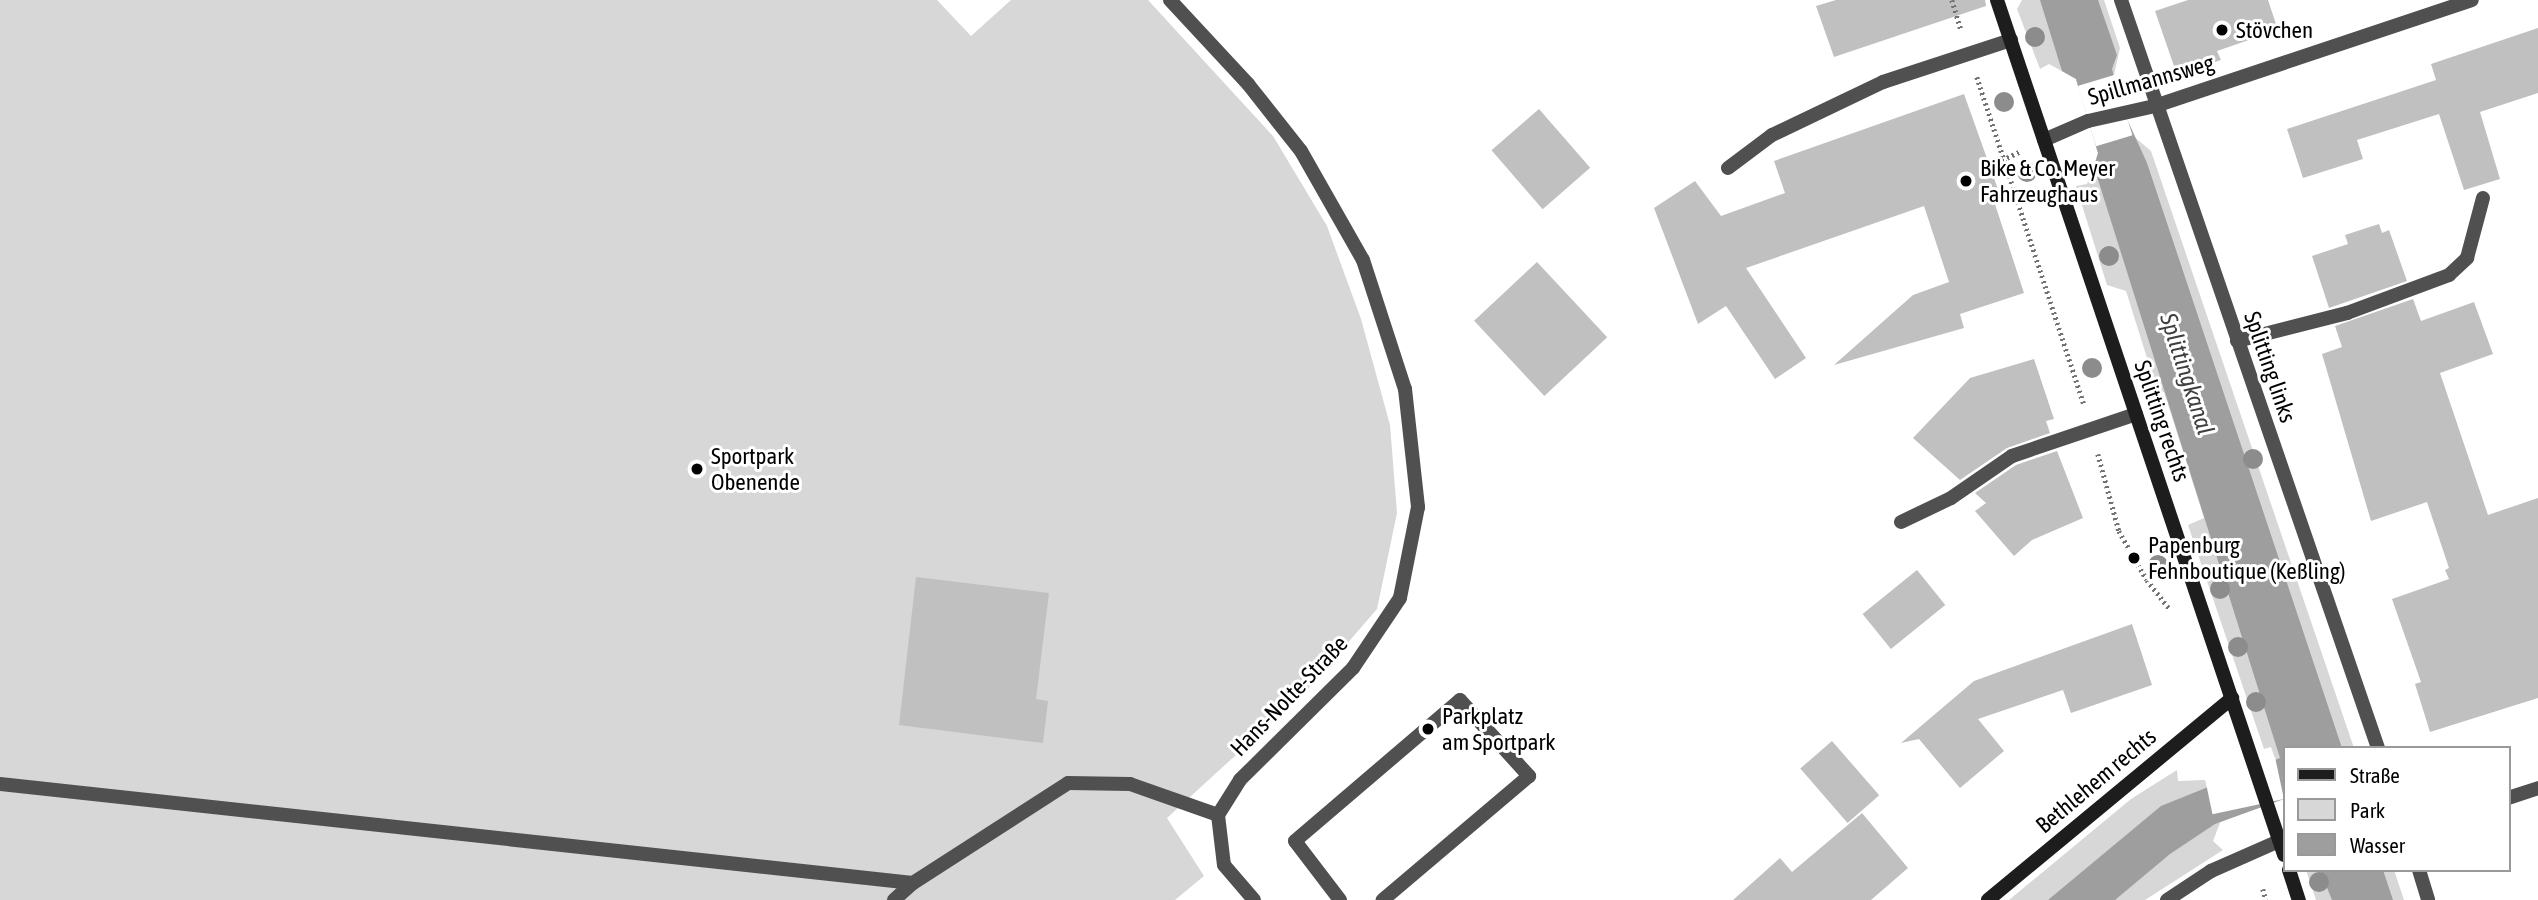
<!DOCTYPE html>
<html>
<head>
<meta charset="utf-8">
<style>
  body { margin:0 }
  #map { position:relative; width:2538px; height:900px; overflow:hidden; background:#fff; font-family:"Asap Condensed",sans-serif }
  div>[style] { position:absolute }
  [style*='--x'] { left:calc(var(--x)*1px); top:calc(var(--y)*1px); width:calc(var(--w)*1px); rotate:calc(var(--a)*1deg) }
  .green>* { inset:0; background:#d7d7d7 }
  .water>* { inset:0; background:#9e9e9e }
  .pier>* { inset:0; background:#fff; transform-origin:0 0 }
  .building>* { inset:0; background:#c0c0c0; transform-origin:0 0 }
  .path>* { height:4.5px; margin-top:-2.25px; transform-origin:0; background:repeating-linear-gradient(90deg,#727272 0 2px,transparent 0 5.5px) }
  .lane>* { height:14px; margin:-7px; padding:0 7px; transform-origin:7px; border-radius:7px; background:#505050 }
  .street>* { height:14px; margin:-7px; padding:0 7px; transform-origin:7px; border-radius:7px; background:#505050 }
  .secondary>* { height:14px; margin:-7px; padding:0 7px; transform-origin:7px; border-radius:7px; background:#1d1d1d }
  .trees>* { width:20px; height:20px; margin:-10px; border-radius:50%; background:#8c8c8c }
  .dots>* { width:19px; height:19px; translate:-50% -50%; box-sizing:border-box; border:4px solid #fff; border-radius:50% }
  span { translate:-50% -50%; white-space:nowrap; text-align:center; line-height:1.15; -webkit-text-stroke:6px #fff; paint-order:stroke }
  .poi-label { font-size:23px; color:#000 }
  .left { translate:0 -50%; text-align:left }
  .street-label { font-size:23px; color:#000 }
  .water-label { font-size:24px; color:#3f3f3f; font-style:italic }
  .legend { position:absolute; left:2283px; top:746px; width:228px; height:126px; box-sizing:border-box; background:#fff; border:2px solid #999; margin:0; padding:9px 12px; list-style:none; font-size:21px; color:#000 }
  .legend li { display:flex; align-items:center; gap:14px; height:35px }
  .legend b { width:35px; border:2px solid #999 }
</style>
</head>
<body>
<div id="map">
  <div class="green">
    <div style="clip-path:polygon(0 0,937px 0,971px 36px,1011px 0,1148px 0,1273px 136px,1327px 226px,1361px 319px,1390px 425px,1397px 513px,1377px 609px,1307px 690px,1167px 818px,1204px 876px,1175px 900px,0 900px)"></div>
    <div style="clip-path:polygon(2022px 0,2104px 0,2120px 48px,2114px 75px,2078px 88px,2076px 79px,2049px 64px,2040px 69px,2017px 9px)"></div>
    <div style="clip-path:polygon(2132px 135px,2151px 151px,2354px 748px,2284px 748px,2284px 785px,2271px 747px,2264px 749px,2188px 525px,2204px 518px,2164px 392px,2143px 394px,2152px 374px,2126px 291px,2107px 285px,2076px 186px,2087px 184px,2098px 153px,2096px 147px)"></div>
    <div style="clip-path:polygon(2177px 770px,2178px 781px,2205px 780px,2220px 823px,2213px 841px,2223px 850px,2145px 900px,2009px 900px,2131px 799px)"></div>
    <div style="clip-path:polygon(2306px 870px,2394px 870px,2404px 900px,2316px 900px)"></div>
  </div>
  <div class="water">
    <div style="clip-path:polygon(2040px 0,2098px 0,2117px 55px,2112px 69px,2123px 110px,2147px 163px,2342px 748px,2284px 748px,2284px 799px,2215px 824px,2170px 854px,2115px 900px,2048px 900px,2161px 806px,2280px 758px,2094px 167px,2098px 153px,2076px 79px,2062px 71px)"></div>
    <div style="clip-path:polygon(2320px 870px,2383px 870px,2393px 900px,2332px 900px)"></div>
  </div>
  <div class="pier">
    <div style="left:2114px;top:75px;width:63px;height:38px;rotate:73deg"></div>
    <div style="left:2275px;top:757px;width:43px;height:73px;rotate:78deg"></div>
  </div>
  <div class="building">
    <div style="clip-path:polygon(1836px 0,1985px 0,1986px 6px,1834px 57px,1816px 6px)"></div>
    <div style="clip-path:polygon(2188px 0,2268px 0,2278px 30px,2217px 51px,2221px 60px,2177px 75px,2155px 11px)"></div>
    <div style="clip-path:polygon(2538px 28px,2538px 93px,2480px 112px,2500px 179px,2464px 190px,2439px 114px,2357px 140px,2363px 159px,2303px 178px,2287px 129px,2436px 80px,2431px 64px)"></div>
    <div style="clip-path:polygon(1964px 94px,2000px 195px,1993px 198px,2024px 293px,1960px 314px,1964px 328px,1834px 365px,1913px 295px,1949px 282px,1924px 206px,1746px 268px,1806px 358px,1775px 379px,1726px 306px,1698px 324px,1654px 208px,1695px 181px,1721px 216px,1785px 193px,1774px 161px)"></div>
    <div style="left:1539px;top:109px;width:78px;height:63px;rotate:49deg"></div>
    <div style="clip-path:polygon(2379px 224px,2382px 233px,2389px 230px,2407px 281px,2329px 308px,2312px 256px,2348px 244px,2345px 235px)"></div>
    <div style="left:1537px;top:262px;width:103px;height:86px;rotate:47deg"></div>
    <div style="clip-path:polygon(2413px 299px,2421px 321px,2474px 302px,2493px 354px,2440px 373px,2488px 515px,2538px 498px,2538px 698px,2430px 732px,2415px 684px,2421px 682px,2392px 599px,2449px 579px,2445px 570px,2449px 568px,2427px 502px,2371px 521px,2322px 354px,2342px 347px,2335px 326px)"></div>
    <div style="clip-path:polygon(2034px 359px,2054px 419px,2046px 421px,2050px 433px,2007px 448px,1960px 480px,1913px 438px,1970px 378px)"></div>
    <div style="clip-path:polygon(2057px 451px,2083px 518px,2032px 540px,2014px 556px,1975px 511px,1986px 503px,1975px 493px,2016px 465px)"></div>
    <div style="left:1917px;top:570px;width:45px;height:70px;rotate:51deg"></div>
    <div style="clip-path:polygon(916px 577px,1049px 593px,1036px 699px,1048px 701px,1043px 743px,899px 725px)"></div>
    <div style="clip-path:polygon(2132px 624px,2152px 685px,2071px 713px,2063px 690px,1978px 719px,2004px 751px,1960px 788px,1919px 739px,1901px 743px,1974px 681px)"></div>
    <div style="left:1832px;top:741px;width:72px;height:42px;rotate:49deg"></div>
    <div style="clip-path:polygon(1862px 813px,1908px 868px,1871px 900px,1733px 900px,1780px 858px,1792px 872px)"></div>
  </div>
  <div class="path">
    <div style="--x:1952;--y:0;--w:30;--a:73"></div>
    <div style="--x:1977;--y:77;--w:345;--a:71.9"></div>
    <div style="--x:2002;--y:160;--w:21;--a:-25"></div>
    <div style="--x:2098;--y:454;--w:80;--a:74.7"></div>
    <div style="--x:2119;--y:531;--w:56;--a:60.3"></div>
    <div style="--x:2147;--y:580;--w:37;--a:52"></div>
    <div style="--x:2263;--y:889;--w:11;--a:75"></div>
  </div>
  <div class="lane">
    <div style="--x:1728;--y:168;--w:55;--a:-36.9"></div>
    <div style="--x:1772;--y:135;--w:123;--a:-25.5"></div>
    <div style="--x:1883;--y:82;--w:135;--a:-18.2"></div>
    <div style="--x:2237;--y:341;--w:114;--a:-14.3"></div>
    <div style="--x:2347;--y:313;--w:109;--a:-20.4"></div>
    <div style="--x:2449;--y:275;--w:25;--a:-43"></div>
    <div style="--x:2467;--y:258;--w:62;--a:-75.1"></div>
    <div style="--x:1901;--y:522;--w:55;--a:-25.6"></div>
    <div style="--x:1951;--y:498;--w:74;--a:-34.5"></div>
    <div style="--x:2012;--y:456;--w:131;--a:-18.7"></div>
    <div style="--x:0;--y:784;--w:918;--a:6.19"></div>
    <div style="--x:2508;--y:798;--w:32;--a:-18"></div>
    <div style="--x:894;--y:900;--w:25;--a:-42"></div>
    <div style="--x:913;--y:883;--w:184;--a:-32.8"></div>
    <div style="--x:1068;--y:783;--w:62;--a:0.9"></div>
    <div style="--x:1130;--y:784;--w:93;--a:19.4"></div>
    <div style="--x:1340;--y:900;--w:74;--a:-127.3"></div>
    <div style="--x:1295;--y:841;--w:217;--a:-40.5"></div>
    <div style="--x:1460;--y:700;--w:103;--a:47.8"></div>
    <div style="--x:1529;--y:776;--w:192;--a:139.7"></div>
  </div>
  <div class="street">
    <div style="--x:1170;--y:0;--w:115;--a:47.1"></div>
    <div style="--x:1248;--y:84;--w:85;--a:51.7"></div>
    <div style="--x:1301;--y:151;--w:125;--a:60.4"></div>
    <div style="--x:1363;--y:260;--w:136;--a:72"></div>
    <div style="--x:1405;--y:389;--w:119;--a:83.7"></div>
    <div style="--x:1418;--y:507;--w:93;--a:101.2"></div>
    <div style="--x:1400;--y:598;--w:84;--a:123.9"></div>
    <div style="--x:1353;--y:668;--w:159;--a:135.3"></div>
    <div style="--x:1240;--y:780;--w:41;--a:122.2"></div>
    <div style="--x:1218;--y:815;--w:50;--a:83.2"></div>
    <div style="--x:1224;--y:865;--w:46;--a:49.4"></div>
    <div style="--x:2121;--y:0;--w:791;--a:71.04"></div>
    <div style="--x:2044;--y:140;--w:48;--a:-23.4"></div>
    <div style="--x:2088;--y:121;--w:69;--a:-12.6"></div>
    <div style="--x:2155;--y:106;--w:334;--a:-18.5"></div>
    <div style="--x:2419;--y:870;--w:31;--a:73"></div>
    <div style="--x:2167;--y:900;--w:53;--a:-33.4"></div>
    <div style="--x:2211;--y:871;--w:74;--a:-23.8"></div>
  </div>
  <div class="secondary">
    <div style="--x:1997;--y:0;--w:902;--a:71.44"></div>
    <div style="--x:2289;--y:870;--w:32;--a:72"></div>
    <div style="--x:1988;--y:900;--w:317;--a:-39.6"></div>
  </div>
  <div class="trees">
    <div style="left:2035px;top:37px"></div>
    <div style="left:2004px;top:102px"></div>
    <div style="left:2027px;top:172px"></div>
    <div style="left:2109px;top:256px"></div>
    <div style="left:2092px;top:368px"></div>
    <div style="left:2253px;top:459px"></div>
    <div style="left:2158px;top:565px"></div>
    <div style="left:2220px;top:589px"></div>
    <div style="left:2238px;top:647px"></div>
    <div style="left:2256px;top:702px"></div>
    <div style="left:2319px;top:882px"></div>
  </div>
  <div class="dots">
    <div style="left:2222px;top:30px;background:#000"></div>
    <div style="left:1966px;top:181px;background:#000"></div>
    <div style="left:697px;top:469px;background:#000"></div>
    <div style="left:2134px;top:558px;background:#000"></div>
    <div style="left:1428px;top:729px;background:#000"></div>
  </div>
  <div class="poi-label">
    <span class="left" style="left:2236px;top:30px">Stövchen</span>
    <span class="left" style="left:1980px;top:181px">Bike &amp; Co. Meyer<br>Fahrzeughaus</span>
    <span class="left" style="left:711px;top:469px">Sportpark<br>Obenende</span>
    <span class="left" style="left:2148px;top:558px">Papenburg<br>Fehnboutique (Keßling)</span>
    <span class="left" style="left:1442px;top:729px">Parkplatz<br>am Sportpark</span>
  </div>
  <div class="street-label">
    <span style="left:2151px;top:80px;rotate:-16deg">Spillmannsweg</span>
    <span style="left:2270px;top:367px;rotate:71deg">Splitting links</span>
    <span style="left:2162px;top:421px;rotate:71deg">Splitting rechts</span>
    <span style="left:1289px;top:696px;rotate:-46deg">Hans-Nolte-Straße</span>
    <span style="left:2096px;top:781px;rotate:-40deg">Bethlehem rechts</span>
  </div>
  <div class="water-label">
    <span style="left:2187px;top:374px;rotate:72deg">Splittingkanal</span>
  </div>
  <ul class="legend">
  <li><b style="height:9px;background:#1d1d1d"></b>Straße</li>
  <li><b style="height:19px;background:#d7d7d7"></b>Park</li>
  <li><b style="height:19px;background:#9e9e9e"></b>Wasser</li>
  </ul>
</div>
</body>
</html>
